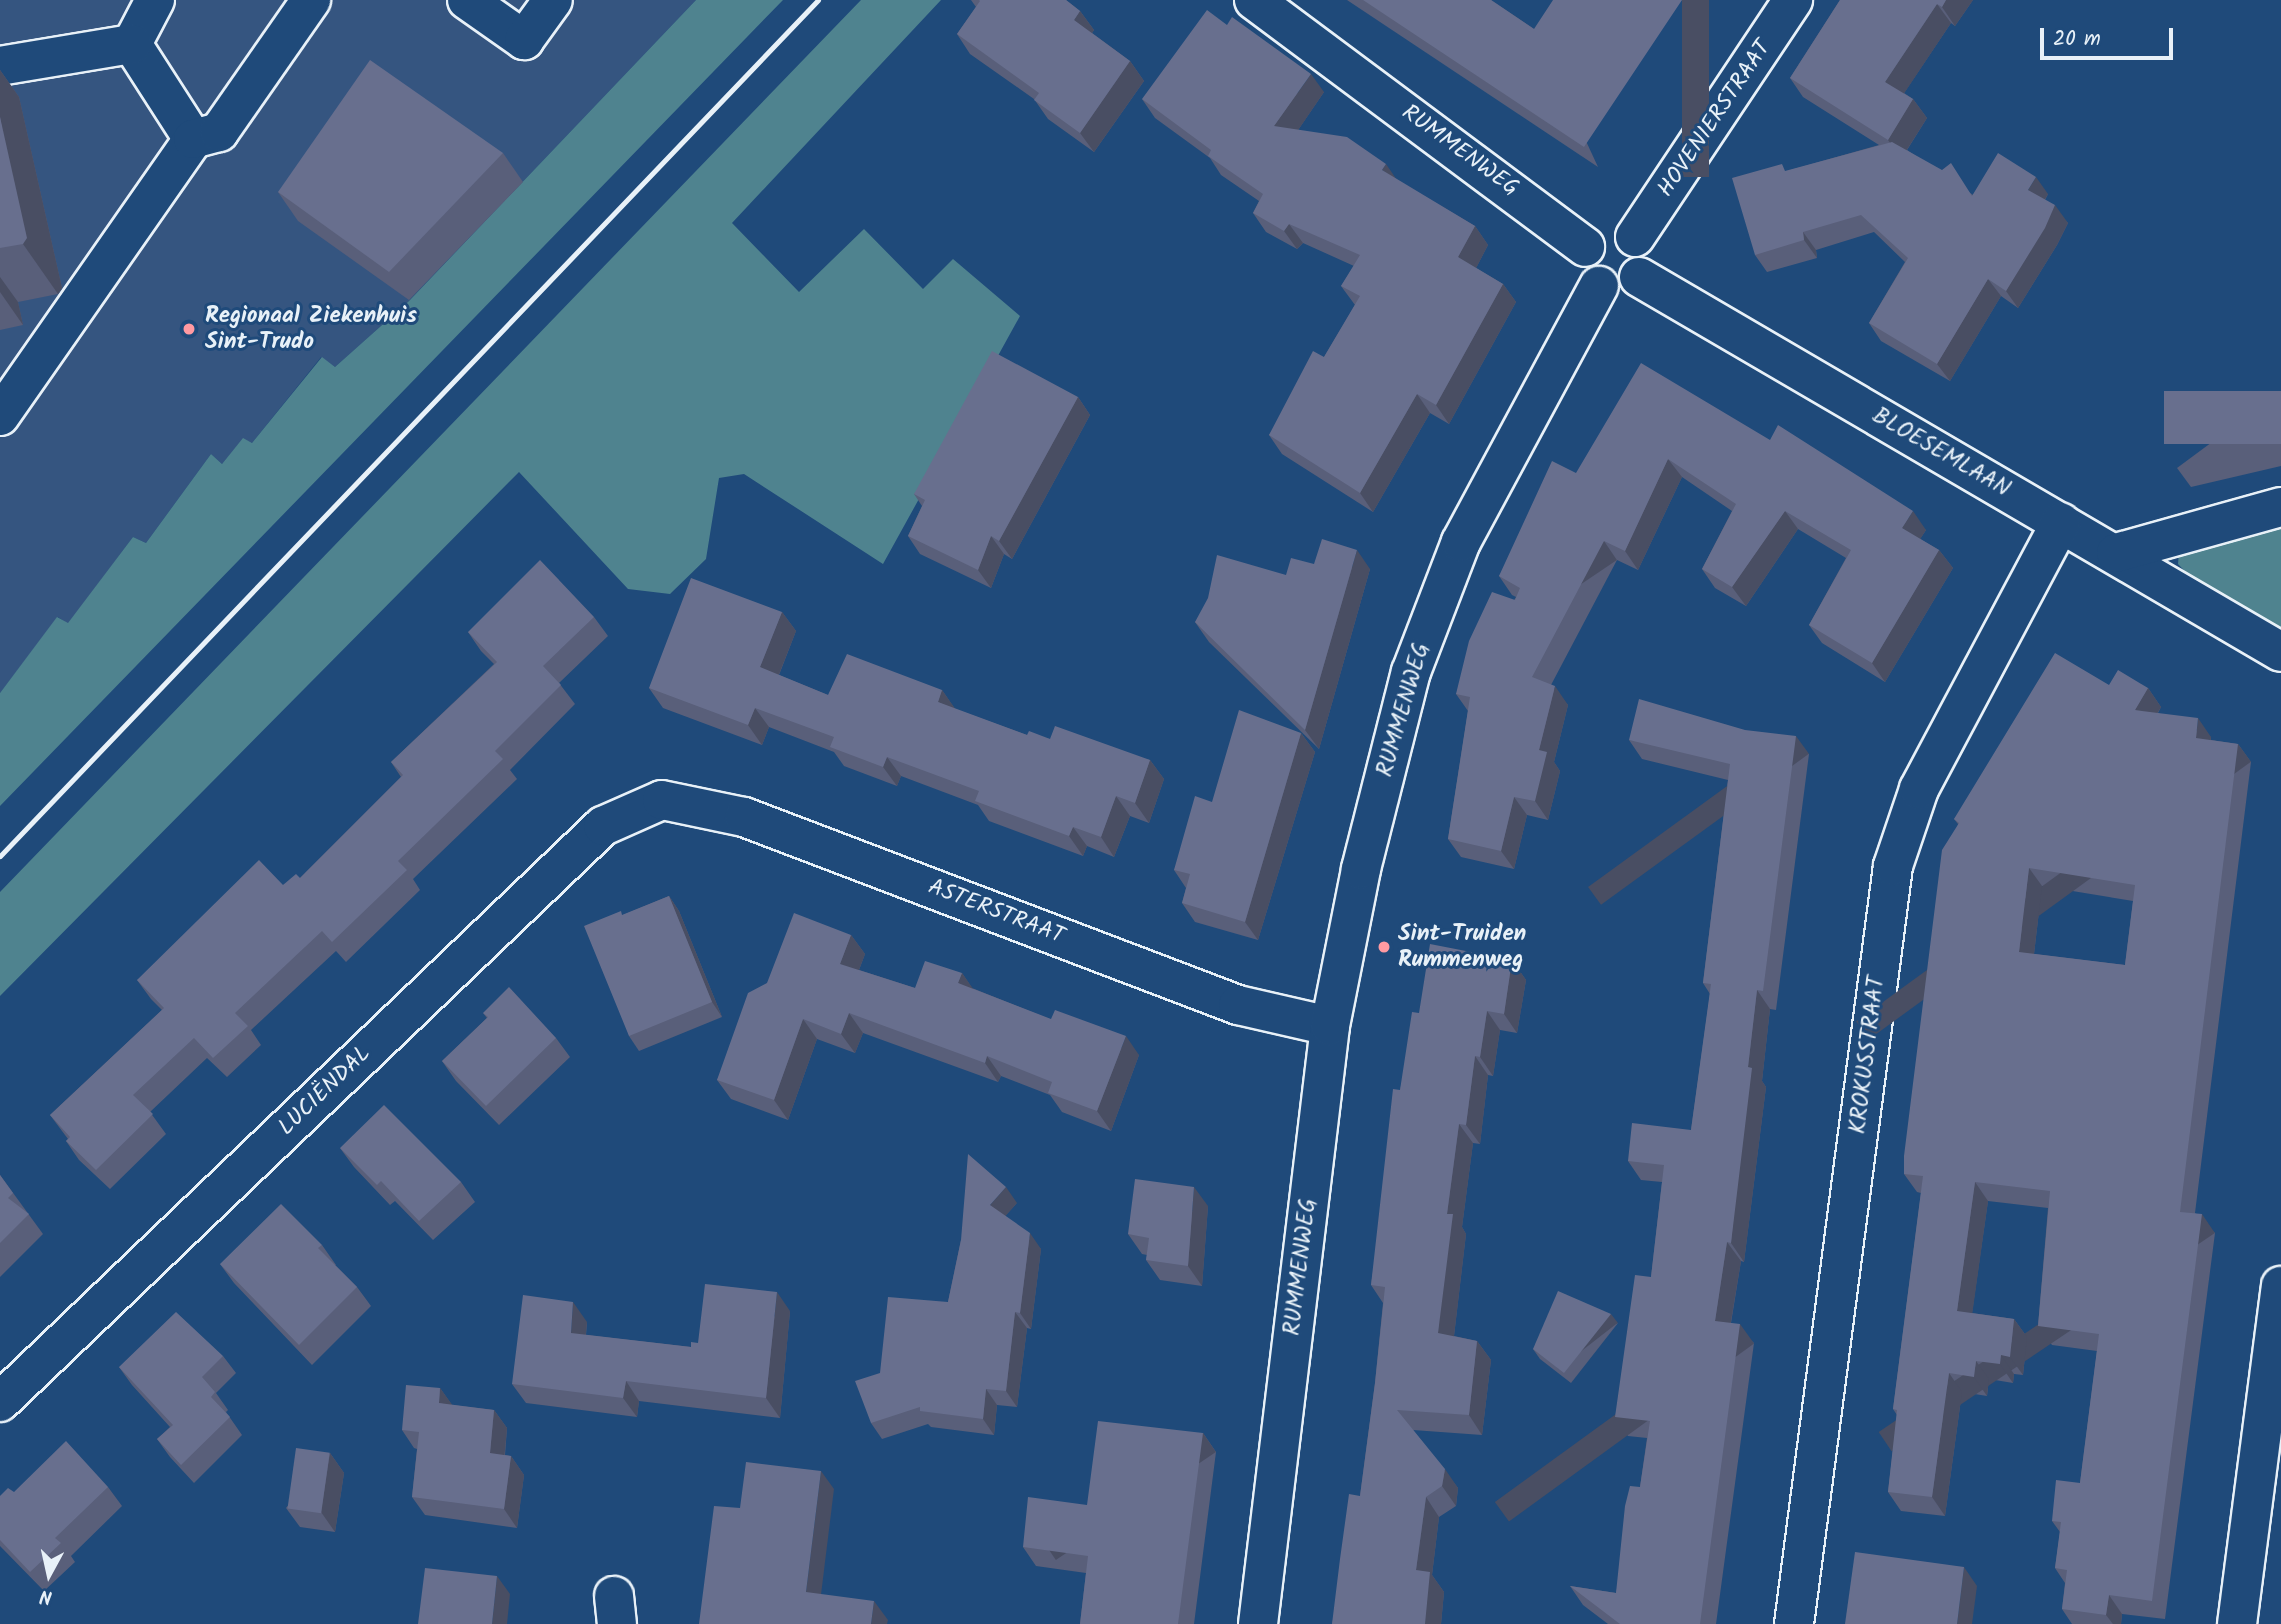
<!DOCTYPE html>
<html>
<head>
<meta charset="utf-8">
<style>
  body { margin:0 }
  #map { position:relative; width:2281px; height:1624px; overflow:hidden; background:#1f4a7a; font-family:Kalam,sans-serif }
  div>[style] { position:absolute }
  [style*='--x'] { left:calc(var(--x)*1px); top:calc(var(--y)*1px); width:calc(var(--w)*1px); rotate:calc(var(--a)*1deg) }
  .built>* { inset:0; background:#355580 }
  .green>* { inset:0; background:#4f838f }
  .roads { filter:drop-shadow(2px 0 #e8f1f8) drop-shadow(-2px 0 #e8f1f8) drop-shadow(0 2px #e8f1f8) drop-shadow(0 -2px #e8f1f8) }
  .minor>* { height:38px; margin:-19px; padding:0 19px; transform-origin:19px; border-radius:19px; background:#1f4a7a }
  .rail>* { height:5px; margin:-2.5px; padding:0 2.5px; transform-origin:2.5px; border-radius:2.5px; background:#e8f1f8 }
  .wall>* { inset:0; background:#595f7a }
  .shaded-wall>* { inset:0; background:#494e63; transform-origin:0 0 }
  .building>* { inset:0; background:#686f8e; transform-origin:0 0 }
  .dots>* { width:19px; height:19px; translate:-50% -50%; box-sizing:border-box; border:4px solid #1f4a7a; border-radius:50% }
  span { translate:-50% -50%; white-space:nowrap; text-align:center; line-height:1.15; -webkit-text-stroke:6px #1f4a7a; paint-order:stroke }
  .street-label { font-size:23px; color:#e8f1f8 }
  .poi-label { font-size:23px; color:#e8f1f8; font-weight:700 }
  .left { translate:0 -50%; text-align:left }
  .north { position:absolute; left:14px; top:1540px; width:70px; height:70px; -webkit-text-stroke:5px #1f4a7a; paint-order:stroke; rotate:188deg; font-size:19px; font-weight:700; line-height:28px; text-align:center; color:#e8f1f8 }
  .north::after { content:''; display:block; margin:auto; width:24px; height:32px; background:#e8f1f8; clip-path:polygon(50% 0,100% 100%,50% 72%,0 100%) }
  .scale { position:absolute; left:2040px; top:28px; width:133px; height:32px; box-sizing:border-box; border:4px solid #e8f1f8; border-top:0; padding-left:9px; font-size:21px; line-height:24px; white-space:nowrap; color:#e8f1f8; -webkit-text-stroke:5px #1f4a7a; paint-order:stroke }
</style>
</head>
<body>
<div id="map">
  <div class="built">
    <div style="clip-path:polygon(0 0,696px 0,409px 301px,335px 367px,321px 357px,252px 443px,243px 439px,222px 464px,211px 454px,146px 543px,133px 537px,68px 624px,58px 617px,0 693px)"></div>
  </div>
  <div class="green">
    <div style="clip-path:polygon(696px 0,783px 0,0 806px,0 693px,57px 617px,68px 623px,133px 537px,146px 543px,211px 454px,222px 464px,243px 438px,252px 443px,322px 357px,335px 367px,409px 301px)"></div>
    <div style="clip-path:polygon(861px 0,941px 0,732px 223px,799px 292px,864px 229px,923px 289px,953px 259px,1020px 316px,883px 564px,744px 474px,719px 478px,706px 559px,670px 594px,628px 589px,519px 472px,0 996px,0 892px)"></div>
    <div style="clip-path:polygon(2281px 518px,2281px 629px,2192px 579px,2178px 564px,2179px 552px)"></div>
  </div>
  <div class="roads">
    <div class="minor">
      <div style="--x:155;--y:0;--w:50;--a:117.6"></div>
      <div style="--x:132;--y:44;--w:113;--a:57.3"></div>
      <div style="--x:467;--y:0;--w:70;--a:35.1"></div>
      <div style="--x:524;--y:40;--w:49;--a:-54.1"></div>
      <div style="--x:1254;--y:0;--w:413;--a:36.7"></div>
      <div style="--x:0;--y:66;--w:134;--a:-9.5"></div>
      <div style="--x:1635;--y:237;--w:285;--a:-56.3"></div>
      <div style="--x:1639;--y:277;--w:743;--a:30.29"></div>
      <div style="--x:0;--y:416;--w:338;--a:-55.1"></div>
      <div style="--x:193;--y:139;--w:27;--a:-15"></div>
      <div style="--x:219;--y:132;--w:161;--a:-55.1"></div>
      <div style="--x:2116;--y:553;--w:171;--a:-15.6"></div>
      <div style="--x:0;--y:1402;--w:834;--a:-43.69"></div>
      <div style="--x:603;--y:826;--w:64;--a:-23.8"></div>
      <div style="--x:662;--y:800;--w:84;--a:11.7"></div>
      <div style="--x:744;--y:817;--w:529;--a:20.84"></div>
      <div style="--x:1238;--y:1005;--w:94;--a:12.9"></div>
      <div style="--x:614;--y:1596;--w:28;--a:84"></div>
      <div style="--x:1258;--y:1624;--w:602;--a:-83.13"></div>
      <div style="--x:1330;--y:1026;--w:160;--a:-78.8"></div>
      <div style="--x:1361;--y:869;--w:203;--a:-75.8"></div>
      <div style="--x:1411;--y:672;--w:139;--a:-69"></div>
      <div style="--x:1461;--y:542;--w:291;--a:-61.7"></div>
      <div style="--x:1794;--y:1624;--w:764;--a:-82.56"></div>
      <div style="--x:1893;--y:866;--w:81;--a:-71.3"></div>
      <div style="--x:1919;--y:789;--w:302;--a:-62"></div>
      <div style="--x:2237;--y:1624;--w:341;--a:-82.6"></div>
    </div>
  </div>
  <div class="rail">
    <div style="--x:0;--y:856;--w:1184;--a:-46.3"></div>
  </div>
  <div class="wall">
    <div style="clip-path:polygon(971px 0,1066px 0,1080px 11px,1094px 30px,1092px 33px,1130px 61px,1144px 81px,1094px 152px,1048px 119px,1034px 99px,970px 54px,957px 34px,976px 7px)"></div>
    <div style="clip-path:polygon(1347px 0,1491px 0,1534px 29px,1598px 167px)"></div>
    <div style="clip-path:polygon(1840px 0,1973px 0,1955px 26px,1951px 23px,1904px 93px,1913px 99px,1927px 118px,1907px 150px,1973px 195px,2048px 194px,2045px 200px,2068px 223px,2057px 245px,2018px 308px,2001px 296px,1950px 381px,1881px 341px,1869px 323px,1905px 262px,1874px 232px,1816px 250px,1817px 258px,1767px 272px,1755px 255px,1787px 171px,1879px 145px,1803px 97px,1790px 78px)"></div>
    <div style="clip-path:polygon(0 70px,19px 97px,62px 288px,58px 294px,18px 302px,23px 325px,0 330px)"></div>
    <div style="clip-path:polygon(1324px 92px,1298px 130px,1397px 180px,1475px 226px,1488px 245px,1476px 268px,1503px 284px,1516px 302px,1449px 424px,1430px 413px,1373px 512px,1282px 454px,1269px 435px,1324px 357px,1355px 305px,1341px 286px,1354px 266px,1303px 243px,1297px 249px,1266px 232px,1253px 213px,1259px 201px,1221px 175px,1210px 158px,1155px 118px,1142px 99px)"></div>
    <div style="clip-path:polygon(503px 153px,523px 182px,409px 300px,298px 221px,278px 192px)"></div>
    <div style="clip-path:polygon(2281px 391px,2281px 466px,2191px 487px,2177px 468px)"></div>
    <div style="clip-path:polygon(1078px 397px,1090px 415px,1012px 559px,1004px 554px,991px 588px,920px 554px,908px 536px,922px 506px,914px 494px)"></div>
    <div style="clip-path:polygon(1770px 440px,1926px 530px,1920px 539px,1939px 550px,1953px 568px,1885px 682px,1822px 643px,1809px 625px,1846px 558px,1798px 529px,1746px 606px,1715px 588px,1702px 569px,1732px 511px,1682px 477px,1638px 570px,1617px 560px,1551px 685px,1568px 705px,1554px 762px,1560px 771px,1548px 820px,1527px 815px,1514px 869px,1461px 857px,1448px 839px,1468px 711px,1456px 694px,1516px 597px,1512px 595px,1499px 576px,1576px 473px)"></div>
    <div style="clip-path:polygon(1314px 564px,1370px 569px,1319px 749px,1209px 642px,1195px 622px,1286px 575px)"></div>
    <div style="clip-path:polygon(782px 612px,796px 631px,779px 675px,828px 695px,942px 690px,955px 709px,1027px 735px,1050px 739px,1150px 760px,1164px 779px,1149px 823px,1130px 816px,1114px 857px,1087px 846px,1083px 856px,989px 821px,978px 805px,901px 776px,897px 786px,844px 766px,834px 752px,769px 727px,762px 745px,663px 708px,649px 688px)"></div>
    <div style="clip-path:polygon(594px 617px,608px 636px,559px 683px,575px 704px,510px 770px,517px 779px,413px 879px,420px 890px,346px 962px,336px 951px,251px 1030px,261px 1045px,227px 1077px,207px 1058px,150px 1112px,166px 1134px,110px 1189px,79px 1160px,66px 1141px,68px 1139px,50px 1115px,162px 1010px,151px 999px,137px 980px,283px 885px,300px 878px,401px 777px,391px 762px,494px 664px,481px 651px,468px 632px)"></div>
    <div style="clip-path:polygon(evenodd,2109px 685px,2148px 688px,2161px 707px,2158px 713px,2211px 737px,2211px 740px,2238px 744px,2251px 762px,2195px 1213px,2215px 1233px,2165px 1619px,2122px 1614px,2121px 1624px,2072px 1624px,2062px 1609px,2065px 1583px,2055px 1568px,2060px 1532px,2052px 1521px,2080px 1483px,2097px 1351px,2052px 1345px,2038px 1326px,2048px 1208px,1988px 1201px,1972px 1313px,2014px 1319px,2027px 1337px,2023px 1375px,2014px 1374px,2013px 1383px,1989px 1379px,1987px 1396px,1962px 1392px,1945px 1516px,1901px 1511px,1888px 1492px,1897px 1415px,1893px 1409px,1921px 1193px,1917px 1192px,1904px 1174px,1958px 824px,1954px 819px,2109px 685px,2042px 886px,2133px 901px,2125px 965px,2034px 954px,2042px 886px)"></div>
    <div style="clip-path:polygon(1301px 733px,1315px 752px,1258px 940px,1195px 922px,1182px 903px,1186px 888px,1174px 870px,1212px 802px)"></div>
    <div style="clip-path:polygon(1629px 740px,1809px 754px,1776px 1010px,1770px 1009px,1762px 1081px,1766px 1087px,1744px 1262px,1741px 1261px,1731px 1323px,1754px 1343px,1716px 1624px,1608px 1624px,1583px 1605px,1570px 1586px,1616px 1593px,1640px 1487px,1647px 1438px,1628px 1436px,1615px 1417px,1651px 1277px,1662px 1182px,1641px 1180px,1628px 1161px,1691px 1130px,1710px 994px,1703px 983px,1728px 780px,1642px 759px)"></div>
    <div style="clip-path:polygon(669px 896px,679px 911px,722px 1017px,639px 1051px,629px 1036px,623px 915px)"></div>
    <div style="clip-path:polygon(851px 935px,865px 954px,859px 970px,915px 988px,962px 973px,972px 988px,1139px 1055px,1111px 1131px,1062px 1112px,1050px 1095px,1001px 1076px,998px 1082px,863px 1033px,855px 1053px,817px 1039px,788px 1120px,731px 1099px,717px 1080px,767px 983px)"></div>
    <div style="clip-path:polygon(1512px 960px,1526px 980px,1517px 1033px,1500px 1030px,1493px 1076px,1488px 1075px,1480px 1144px,1473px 1143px,1462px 1227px,1466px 1234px,1454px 1336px,1477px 1341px,1491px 1360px,1482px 1435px,1413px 1430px,1458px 1488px,1456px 1506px,1439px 1517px,1432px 1575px,1444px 1592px,1441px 1624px,1332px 1624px,1360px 1496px,1375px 1383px,1383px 1303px,1371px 1285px,1400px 1090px,1419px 1013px)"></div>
    <div style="clip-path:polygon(483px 1013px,556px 1038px,570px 1057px,499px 1125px,456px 1081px,442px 1061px,487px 1018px)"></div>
    <div style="clip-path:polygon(340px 1148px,461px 1182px,475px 1202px,433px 1240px,395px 1201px,390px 1205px,354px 1167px)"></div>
    <div style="clip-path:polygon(0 1175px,43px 1234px,0 1277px)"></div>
    <div style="clip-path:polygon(1017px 1203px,1005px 1216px,1041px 1249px,1031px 1329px,1027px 1328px,1017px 1407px,997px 1405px,994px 1435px,931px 1427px,928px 1424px,882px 1439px,871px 1423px,880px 1373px,948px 1302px,961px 1240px)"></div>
    <div style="clip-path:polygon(1208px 1206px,1202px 1286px,1160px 1280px,1146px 1260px,1147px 1255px,1142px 1254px,1128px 1234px)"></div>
    <div style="clip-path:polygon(322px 1245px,336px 1265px,335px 1265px,357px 1287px,371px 1306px,312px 1365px,234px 1283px,220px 1264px)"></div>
    <div style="clip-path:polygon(790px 1311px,780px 1418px,639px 1401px,637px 1417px,526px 1403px,512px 1384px,587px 1322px,586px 1335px,691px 1347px,698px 1343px)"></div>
    <div style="clip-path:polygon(1618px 1323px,1571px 1383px,1540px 1359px,1533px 1349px)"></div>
    <div style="clip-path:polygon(223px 1356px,236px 1373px,216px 1393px,228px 1410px,226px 1412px,242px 1435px,194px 1483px,170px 1457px,157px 1439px,170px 1427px,132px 1385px,119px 1367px)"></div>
    <div style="clip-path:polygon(440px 1388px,452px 1405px,494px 1410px,507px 1428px,505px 1455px,511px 1456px,524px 1475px,517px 1528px,425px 1515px,412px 1497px,417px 1449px,414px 1448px,402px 1430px)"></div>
    <div style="clip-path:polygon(1203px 1433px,1216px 1452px,1194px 1624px,1080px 1624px,1086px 1573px,1036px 1566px,1023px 1547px)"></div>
    <div style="clip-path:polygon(330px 1453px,344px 1473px,335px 1532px,300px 1527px,286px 1508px)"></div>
    <div style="clip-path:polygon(108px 1487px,122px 1506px,71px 1556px,75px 1562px,44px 1591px,0 1546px,0 1496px,14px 1492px)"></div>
  </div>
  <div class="shaded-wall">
    <div style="left:1682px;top:0;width:27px;height:177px"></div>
    <div style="clip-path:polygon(1946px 0,1973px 0,1955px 26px,1942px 7px)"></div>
    <div style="clip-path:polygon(1937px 4px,1951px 23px,1899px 101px,1885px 82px)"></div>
    <div style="clip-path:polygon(1080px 11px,1094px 30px,1087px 40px,1074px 20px)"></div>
    <div style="clip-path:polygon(1130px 61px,1144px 81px,1094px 152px,1080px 133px)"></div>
    <div style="clip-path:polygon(0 70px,19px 97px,62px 288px,58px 294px,23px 244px,0 117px)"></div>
    <div style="clip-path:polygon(1311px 74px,1324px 92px,1288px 145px,1274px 126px)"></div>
    <div style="clip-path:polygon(1913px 99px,1927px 118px,1901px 159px,1888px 140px)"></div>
    <div style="clip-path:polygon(1386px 164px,1399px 183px,1382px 170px)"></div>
    <div style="clip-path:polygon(2036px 177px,2048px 194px,2040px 208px,2028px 190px)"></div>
    <div style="clip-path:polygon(2055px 205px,2068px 223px,2057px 245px,2018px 308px,2006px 291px)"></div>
    <div style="clip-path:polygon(1289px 224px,1303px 243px,1297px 249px,1284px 231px)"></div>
    <div style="clip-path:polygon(1475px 226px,1488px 245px,1472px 276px,1458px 257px)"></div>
    <div style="clip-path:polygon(1803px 232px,1816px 250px,1817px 258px,1804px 240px)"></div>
    <div style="clip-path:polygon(0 277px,18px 302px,23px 325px,0 292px)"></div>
    <div style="clip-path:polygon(1988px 279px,2001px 296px,1950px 381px,1937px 364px)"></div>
    <div style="clip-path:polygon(1503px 284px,1516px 302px,1449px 424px,1436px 405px)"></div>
    <div style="clip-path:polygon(1417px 394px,1430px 413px,1373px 512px,1360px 493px)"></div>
    <div style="clip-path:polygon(1078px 397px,1090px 415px,1012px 559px,999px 541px)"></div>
    <div style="clip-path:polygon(1668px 459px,1682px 477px,1638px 570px,1625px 551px)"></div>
    <div style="clip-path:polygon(1785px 511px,1798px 529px,1746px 606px,1732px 587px)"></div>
    <div style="clip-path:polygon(1913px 511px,1926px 530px,1915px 547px,1902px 528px)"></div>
    <div style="clip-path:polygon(991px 536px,1004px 554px,991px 588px,978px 570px)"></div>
    <div style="left:1604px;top:541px;width:23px;height:154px;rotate:56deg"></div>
    <div style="clip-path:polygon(1357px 550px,1370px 569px,1319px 749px,1305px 730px)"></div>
    <div style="clip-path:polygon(1939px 550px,1953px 568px,1885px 682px,1872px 663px)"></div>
    <div style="clip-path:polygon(782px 612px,796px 631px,774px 687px,760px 667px)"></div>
    <div style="clip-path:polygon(1555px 686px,1568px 705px,1554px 762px,1560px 771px,1548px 820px,1535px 801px,1539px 750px)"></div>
    <div style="clip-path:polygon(2148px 688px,2161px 707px,2148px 729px,2135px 710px)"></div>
    <div style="clip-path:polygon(942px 690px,956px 710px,938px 702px)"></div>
    <div style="clip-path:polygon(755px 708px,769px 727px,762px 745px,748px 725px)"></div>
    <div style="clip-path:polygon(2198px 718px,2211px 737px,2209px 757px,2196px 738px)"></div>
    <div style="clip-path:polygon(1301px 733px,1315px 752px,1258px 940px,1245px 922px)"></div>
    <div style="left:1796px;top:736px;width:22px;height:257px;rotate:54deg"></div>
    <div style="left:2238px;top:744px;width:22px;height:472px;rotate:54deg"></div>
    <div style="clip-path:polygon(887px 757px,901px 776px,897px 786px,883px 767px)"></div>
    <div style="clip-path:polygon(1150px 760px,1164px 779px,1149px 823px,1135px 803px)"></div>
    <div style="clip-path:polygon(1116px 796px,1130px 816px,1114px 857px,1101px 837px)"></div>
    <div style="clip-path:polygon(1514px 797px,1527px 815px,1514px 869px,1501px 851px)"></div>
    <div style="clip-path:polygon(1073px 827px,1087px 846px,1083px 856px,1069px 836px)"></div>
    <div style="clip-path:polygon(2029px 868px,2042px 886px,2032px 971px,2019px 952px)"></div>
    <div style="clip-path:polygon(669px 896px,679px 911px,722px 1017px,712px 1002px)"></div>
    <div style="clip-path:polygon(851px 935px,865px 954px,854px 983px,840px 964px)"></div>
    <div style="clip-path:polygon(1512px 960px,1526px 980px,1517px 1033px,1504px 1014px)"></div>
    <div style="clip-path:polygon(962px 973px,976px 993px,958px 983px)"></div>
    <div style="clip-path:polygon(1757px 990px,1770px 1009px,1762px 1081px,1766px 1087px,1744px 1262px,1731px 1243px,1748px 1067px)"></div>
    <div style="clip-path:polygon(1487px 1011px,1500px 1030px,1493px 1076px,1480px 1057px)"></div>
    <div style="clip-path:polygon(849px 1013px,863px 1033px,855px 1053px,841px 1034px)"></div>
    <div style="clip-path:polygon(803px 1019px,817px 1039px,788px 1120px,774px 1100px)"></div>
    <div style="clip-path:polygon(1126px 1036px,1139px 1055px,1111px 1131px,1097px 1111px)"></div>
    <div style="clip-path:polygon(987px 1056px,1001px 1076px,998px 1082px,985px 1063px)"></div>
    <div style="clip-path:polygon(1475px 1056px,1488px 1075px,1480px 1144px,1466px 1125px)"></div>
    <div style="clip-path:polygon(1459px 1124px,1473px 1143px,1462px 1227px,1466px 1234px,1452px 1353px,1438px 1333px,1447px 1214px)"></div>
    <div style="clip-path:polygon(1975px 1182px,1988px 1201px,1970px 1330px,1957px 1311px)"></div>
    <div style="clip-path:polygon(1006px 1187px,1017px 1203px,1001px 1221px,990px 1205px)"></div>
    <div style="clip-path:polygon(1194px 1187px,1208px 1206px,1202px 1286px,1188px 1266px)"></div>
    <div style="left:2202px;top:1214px;width:23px;height:390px;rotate:56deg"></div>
    <div style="clip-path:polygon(1030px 1233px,1041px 1249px,1031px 1329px,1020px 1313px)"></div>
    <div style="clip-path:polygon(1727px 1242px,1741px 1261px,1728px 1339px,1715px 1321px)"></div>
    <div style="clip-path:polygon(777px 1292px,790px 1311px,780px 1418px,766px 1398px)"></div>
    <div style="clip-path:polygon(573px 1302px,587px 1322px,584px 1352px,571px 1333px)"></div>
    <div style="clip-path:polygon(1015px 1312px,1027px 1328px,1017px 1407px,1006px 1391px)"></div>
    <div style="left:1611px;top:1314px;width:11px;height:75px;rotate:52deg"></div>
    <div style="clip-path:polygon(2014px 1319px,2027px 1337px,2023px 1375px,2010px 1357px)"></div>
    <div style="left:1740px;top:1324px;width:24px;height:303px;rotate:54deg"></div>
    <div style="clip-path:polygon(1477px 1341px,1491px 1360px,1482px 1435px,1469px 1415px)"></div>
    <div style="clip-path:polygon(2001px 1355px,2014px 1374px,2013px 1383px,2000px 1364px)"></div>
    <div style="clip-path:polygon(1976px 1361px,1989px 1379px,1987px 1396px,1974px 1377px)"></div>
    <div style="clip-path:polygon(1949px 1373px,1962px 1392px,1945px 1516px,1932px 1497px)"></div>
    <div style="clip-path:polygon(626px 1381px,639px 1401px,637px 1417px,623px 1398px)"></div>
    <div style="clip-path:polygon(440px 1388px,453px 1406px,439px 1403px)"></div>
    <div style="clip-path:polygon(986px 1389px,997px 1405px,994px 1435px,983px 1419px)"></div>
    <div style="clip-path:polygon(494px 1410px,507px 1428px,503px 1471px,490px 1453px)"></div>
    <div style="left:1203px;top:1433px;width:23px;height:193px;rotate:56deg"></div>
    <div style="clip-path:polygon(330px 1453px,344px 1473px,335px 1532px,321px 1512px)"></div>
    <div style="clip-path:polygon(511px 1456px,524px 1475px,517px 1528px,504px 1509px)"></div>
    <div style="clip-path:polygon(1445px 1469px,1458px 1488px,1456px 1506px,1442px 1486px)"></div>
    <div style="clip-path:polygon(821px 1471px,834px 1489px,819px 1611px,806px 1592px)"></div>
    <div style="clip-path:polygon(1426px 1497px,1439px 1517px,1432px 1575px,1444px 1592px,1441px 1624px,1425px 1624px,1416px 1570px)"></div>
    <div style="clip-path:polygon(1964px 1567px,1977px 1586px,1972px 1624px,1957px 1624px)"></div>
    <div style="clip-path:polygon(497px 1576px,510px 1594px,507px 1624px,492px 1624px)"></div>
    <div style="clip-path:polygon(2109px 1595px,2122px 1614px,2121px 1624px,2113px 1624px,2106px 1615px)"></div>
    <div style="clip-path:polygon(874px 1601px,888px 1620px,887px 1624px,871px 1624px)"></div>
  </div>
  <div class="building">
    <div style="clip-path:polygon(979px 0,1066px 0,1080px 11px,1074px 20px,1130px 61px,1080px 133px,1034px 100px,1039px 93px,957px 34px,980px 1px)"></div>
    <div style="clip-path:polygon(1363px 0,1491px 0,1534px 29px,1553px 0,1682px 0,1584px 147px)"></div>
    <div style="clip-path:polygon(1840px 0,1946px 0,1942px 7px,1937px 4px,1885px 82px,1913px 99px,1888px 140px,1790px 78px)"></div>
    <div style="clip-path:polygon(1207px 10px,1227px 25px,1232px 17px,1311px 74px,1274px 126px,1347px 137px,1386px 164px,1382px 170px,1475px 226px,1458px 257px,1503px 284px,1436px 405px,1417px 394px,1360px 493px,1269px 435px,1313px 351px,1324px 357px,1360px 296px,1341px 286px,1360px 255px,1289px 224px,1284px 231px,1253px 213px,1263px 194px,1208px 156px,1211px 150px,1142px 99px)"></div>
    <div style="clip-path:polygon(370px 60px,503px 153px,389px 272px,278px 192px)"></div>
    <div style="clip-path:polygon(0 117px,27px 238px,23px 244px,0 248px)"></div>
    <div style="clip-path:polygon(1892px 142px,1942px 170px,1951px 163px,1972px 196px,1998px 153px,2036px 177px,2028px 190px,2055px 205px,2045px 228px,2006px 291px,1988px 279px,1937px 364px,1869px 323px,1908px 258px,1861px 215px,1803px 232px,1804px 240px,1755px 255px,1732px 178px,1782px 164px,1785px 171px)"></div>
    <div style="clip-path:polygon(992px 351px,1078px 397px,999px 541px,991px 536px,978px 570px,908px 536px,925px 500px,914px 494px)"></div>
    <div style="clip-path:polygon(1641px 363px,1770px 440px,1778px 425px,1913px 511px,1902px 528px,1939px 550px,1872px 663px,1809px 625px,1851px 550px,1785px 511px,1732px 587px,1702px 569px,1736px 504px,1668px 459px,1625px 551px,1604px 541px,1532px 677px,1555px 686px,1539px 750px,1547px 752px,1535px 801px,1514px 797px,1501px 851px,1448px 839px,1470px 697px,1456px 694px,1469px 641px,1492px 592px,1515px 600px,1520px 588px,1499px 576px,1552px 461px,1576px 473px)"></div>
    <div style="left:2281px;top:391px;width:53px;height:117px;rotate:90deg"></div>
    <div style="clip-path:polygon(1322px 539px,1357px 550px,1305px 730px,1195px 622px,1208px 598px,1217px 555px,1286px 575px,1291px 558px,1314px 564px)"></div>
    <div style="clip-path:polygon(540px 560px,594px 617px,543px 666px,561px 685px,495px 751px,503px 759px,398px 861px,407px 870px,332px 942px,322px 931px,235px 1013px,248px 1026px,213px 1058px,194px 1038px,133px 1095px,153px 1114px,96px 1170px,66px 1141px,70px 1137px,50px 1115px,164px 1008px,137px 980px,259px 860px,283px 885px,296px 874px,300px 878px,403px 775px,391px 762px,497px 662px,468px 632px)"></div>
    <div style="clip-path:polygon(691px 578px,782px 612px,760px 667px,828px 695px,847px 654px,942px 690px,938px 702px,1027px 735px,1029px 731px,1050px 739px,1055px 726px,1150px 760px,1135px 803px,1116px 796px,1101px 837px,1073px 827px,1069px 836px,975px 801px,979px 791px,887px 757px,883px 767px,830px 747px,834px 737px,755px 708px,748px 725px,649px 688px)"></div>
    <div style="clip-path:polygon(evenodd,2055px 653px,2109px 685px,2118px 670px,2148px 688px,2135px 710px,2198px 718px,2196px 738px,2238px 744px,2180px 1212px,2202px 1214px,2152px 1601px,2109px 1595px,2106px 1615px,2062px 1609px,2067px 1570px,2055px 1568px,2061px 1522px,2052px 1521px,2056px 1480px,2080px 1483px,2099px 1334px,2038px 1326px,2050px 1191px,1975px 1182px,1957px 1311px,2014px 1319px,2010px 1357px,2001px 1355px,2000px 1364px,1976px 1361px,1974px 1377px,1949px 1373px,1932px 1497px,1888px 1492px,1897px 1410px,1893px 1409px,1923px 1176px,1904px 1174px,1904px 1156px,1942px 850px,1959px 823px,1954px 819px,2055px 653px,2029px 868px,2135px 885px,2125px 965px,2019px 952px,2029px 868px)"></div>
    <div style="clip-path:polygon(1639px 699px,1745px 730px,1796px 736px,1763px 991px,1757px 990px,1748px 1067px,1752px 1068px,1731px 1243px,1727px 1242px,1715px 1321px,1740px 1324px,1700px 1624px,1620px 1624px,1570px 1586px,1616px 1593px,1625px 1506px,1630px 1486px,1640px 1487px,1650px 1421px,1615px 1417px,1635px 1275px,1651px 1277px,1664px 1165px,1628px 1161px,1632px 1123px,1691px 1130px,1711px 984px,1703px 983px,1730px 764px,1629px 740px)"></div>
    <div style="clip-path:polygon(1239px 710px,1301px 733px,1245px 922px,1182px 903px,1190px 874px,1174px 870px,1195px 796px,1212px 802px)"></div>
    <div style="clip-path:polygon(669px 896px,712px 1002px,629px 1036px,584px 926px,621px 911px,622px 915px)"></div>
    <div style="clip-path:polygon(794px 913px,851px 935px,840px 964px,915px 988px,925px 961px,962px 973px,958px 983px,1051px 1019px,1055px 1010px,1126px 1036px,1097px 1111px,1048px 1093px,1052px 1082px,987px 1056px,985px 1063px,849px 1013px,841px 1034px,803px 1019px,774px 1100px,717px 1080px,748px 993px,767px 983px)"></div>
    <div style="clip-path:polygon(1430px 944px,1512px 960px,1504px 1014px,1487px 1011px,1480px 1057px,1475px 1056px,1466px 1125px,1459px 1124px,1447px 1214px,1453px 1214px,1438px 1333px,1477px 1341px,1469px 1415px,1397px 1410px,1445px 1469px,1442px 1486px,1426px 1497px,1416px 1570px,1430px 1572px,1425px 1624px,1332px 1624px,1340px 1559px,1349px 1494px,1360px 1496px,1375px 1383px,1385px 1287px,1371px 1285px,1393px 1089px,1400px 1090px,1412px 1012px,1419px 1013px)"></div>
    <div style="clip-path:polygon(509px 987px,556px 1038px,486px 1106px,442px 1061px,488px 1017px,483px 1013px)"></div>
    <div style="clip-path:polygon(384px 1105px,461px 1182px,419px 1221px,381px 1181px,377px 1185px,340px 1148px)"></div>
    <div style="clip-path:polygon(968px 1154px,1006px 1187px,990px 1205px,1030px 1233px,1020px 1313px,1015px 1312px,1006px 1391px,986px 1389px,983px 1419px,920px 1411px,920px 1407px,871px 1423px,855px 1381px,880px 1373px,888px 1297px,948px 1302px,961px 1240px)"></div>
    <div style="clip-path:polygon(0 1175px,13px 1193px,8px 1198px,29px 1214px,0 1243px)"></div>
    <div style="clip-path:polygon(1135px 1179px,1194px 1187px,1188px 1266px,1146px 1260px,1149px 1238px,1128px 1234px)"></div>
    <div style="clip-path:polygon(281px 1204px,322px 1245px,318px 1248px,357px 1287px,299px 1345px,220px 1264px)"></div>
    <div style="clip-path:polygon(705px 1284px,777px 1292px,766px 1398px,626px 1381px,623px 1398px,512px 1384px,523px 1295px,573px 1302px,571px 1333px,691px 1347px,691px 1342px,698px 1343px)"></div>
    <div style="clip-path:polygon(1558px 1291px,1611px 1314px,1564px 1373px,1533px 1349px)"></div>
    <div style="clip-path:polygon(176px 1312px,223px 1356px,202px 1377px,215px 1392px,211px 1397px,230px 1417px,181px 1465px,157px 1439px,173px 1425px,119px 1367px)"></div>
    <div style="clip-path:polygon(406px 1385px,440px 1388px,439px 1403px,494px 1410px,490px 1453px,511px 1456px,504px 1509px,412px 1497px,419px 1432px,402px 1430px)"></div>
    <div style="clip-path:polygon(1098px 1421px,1203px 1433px,1178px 1624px,1080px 1624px,1088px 1556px,1023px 1547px,1028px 1497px,1087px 1505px)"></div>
    <div style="clip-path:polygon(66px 1441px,108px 1487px,55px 1538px,61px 1543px,30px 1572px,0 1540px,0 1496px,8px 1488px,14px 1492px)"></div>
    <div style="left:296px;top:1448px;width:34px;height:61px;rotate:8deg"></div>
    <div style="clip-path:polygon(746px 1462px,821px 1471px,806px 1592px,874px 1601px,871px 1624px,699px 1624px,714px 1506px,740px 1508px)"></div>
    <div style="clip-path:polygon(1855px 1552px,1964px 1567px,1957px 1624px,1845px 1624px)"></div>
    <div style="clip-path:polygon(425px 1568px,497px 1576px,492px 1624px,418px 1624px)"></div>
  </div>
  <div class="dots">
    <div style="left:189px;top:329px;background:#ff9aa2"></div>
    <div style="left:1384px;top:947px;background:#ff9aa2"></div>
  </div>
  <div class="street-label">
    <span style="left:1715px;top:119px;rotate:-56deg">HOVENIERSTRAAT</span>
    <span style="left:1460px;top:151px;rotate:36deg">RUMMENWEG</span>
    <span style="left:1941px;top:453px;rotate:30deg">BLOESEMLAAN</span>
    <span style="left:1404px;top:710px;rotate:-74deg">RUMMENWEG</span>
    <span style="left:996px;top:912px;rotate:21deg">ASTERSTRAAT</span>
    <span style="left:1868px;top:1055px;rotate:-83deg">KROKUSSTRAAT</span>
    <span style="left:325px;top:1091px;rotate:-44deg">LUCIËNDAL</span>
    <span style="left:1301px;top:1267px;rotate:-83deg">RUMMENWEG</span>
  </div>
  <div class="poi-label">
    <span class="left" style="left:205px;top:329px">Regionaal Ziekenhuis<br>Sint-Trudo</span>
    <span class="left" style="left:1398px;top:947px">Sint-Truiden<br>Rummenweg</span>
  </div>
  <div class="north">N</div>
  <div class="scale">20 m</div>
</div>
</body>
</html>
